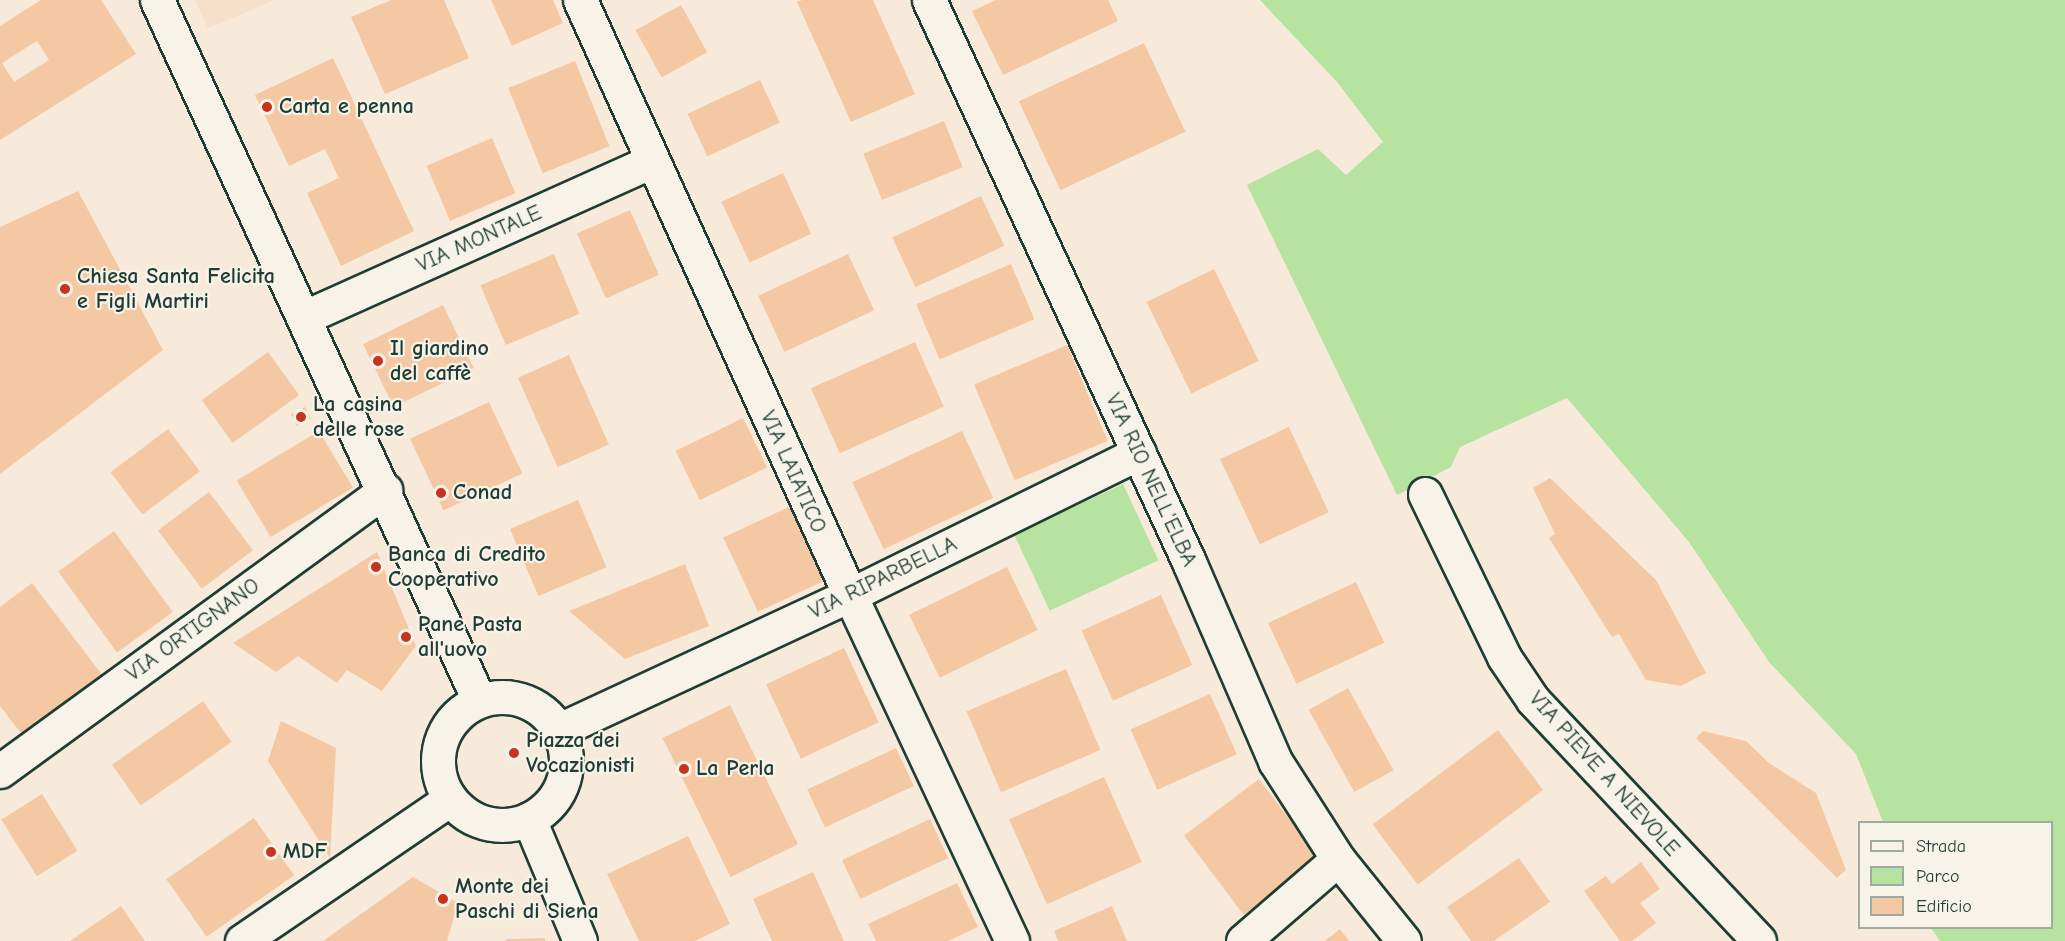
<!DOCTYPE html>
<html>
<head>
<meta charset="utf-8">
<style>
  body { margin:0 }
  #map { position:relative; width:2065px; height:941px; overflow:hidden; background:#f7eada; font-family:"Comic Neue",sans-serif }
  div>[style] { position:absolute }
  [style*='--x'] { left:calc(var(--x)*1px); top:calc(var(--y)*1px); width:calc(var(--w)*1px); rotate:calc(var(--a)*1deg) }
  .built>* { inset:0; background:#f6e0ca }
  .green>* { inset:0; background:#b7e3a1; transform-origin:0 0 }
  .building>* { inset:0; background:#f5c8a4; transform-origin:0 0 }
  .roads { filter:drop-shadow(2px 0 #1f3d34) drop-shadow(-2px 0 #1f3d34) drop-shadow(0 2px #1f3d34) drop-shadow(0 -2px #1f3d34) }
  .minor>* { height:33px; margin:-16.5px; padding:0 16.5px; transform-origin:16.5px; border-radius:16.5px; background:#f7f3e8 }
  .tertiary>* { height:33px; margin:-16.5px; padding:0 16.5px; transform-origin:16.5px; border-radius:16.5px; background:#f7f3e8 }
  .tertiary>.ring { margin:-16.5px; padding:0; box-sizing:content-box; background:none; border:33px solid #f7f3e8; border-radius:50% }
  .dots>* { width:16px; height:16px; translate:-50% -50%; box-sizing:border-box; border:3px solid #f7f3e8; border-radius:50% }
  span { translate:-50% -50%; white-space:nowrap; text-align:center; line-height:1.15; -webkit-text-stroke:4.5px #f7f3e8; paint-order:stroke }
  .poi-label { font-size:22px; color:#1f3d34; font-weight:700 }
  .left { translate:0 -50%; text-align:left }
  .street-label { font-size:22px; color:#1f3d34 }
  .legend { position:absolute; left:1858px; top:821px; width:195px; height:108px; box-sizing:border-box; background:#f7f3e8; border:2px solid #a1aaa0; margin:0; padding:8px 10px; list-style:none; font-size:18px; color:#1f3d34 }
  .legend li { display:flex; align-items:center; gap:12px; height:30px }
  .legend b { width:30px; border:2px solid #a1aaa0 }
</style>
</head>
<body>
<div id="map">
  <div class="built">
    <div style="clip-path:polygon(195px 0,275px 0,208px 28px)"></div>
  </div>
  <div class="green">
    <div style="clip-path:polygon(1260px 0,2065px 0,2065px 941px,1940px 941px,1931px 928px,2052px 928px,2052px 822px,1883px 822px,1856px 754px,1769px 662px,1689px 542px,1567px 398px,1460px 447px,1451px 467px,1397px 495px,1247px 185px,1318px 149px,1346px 175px,1383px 142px,1337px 82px)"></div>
    <div style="left:1123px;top:484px;width:84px;height:120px;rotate:65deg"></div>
  </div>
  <div class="building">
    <div style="clip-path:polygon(evenodd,41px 0,101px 0,136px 54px,0 140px,0 26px,41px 0,37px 41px,49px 60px,14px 82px,2px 63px,37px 41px)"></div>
    <div style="clip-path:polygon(391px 0,444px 0,469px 58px,385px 94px,351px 17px)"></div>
    <div style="clip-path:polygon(491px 0,553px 0,563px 23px,512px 46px)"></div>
    <div style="clip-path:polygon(802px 0,873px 0,915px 94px,851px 122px,797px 2px)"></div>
    <div style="clip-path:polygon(996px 0,1108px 0,1118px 21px,1003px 75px,972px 11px)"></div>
    <div style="left:681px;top:5px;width:54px;height:52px;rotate:61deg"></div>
    <div style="left:1144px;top:43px;width:98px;height:138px;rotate:65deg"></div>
    <div style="clip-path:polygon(333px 58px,414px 231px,341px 266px,307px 193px,339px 178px,325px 149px,289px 166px,255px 95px)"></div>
    <div style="left:575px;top:61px;width:92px;height:72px;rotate:68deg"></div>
    <div style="left:760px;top:80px;width:47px;height:80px;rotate:65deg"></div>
    <div style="left:944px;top:121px;width:50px;height:87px;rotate:68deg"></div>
    <div style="left:492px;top:138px;width:60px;height:71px;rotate:67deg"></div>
    <div style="left:783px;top:173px;width:67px;height:68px;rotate:65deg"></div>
    <div style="clip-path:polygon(78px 191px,163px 350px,0 474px,0 227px)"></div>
    <div style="left:981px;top:196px;width:55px;height:98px;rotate:65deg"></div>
    <div style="left:630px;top:210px;width:71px;height:58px;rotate:66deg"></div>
    <div style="left:554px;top:254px;width:65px;height:80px;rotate:67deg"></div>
    <div style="left:848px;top:254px;width:62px;height:99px;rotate:65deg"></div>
    <div style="left:1011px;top:264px;width:60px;height:103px;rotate:67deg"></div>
    <div style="left:1214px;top:269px;width:102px;height:75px;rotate:64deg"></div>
    <div style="left:443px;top:305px;width:70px;height:89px;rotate:64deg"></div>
    <div style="left:915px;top:342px;width:71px;height:114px;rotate:66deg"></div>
    <div style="left:1067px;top:345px;width:104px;height:101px;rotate:67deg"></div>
    <div style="left:268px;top:352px;width:53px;height:82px;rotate:54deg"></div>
    <div style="left:569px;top:355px;width:98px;height:56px;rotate:66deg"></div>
    <div style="left:489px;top:402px;width:79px;height:87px;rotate:65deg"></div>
    <div style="left:305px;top:407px;width:13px;height:16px;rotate:63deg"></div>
    <div style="left:743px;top:418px;width:55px;height:75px;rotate:64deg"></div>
    <div style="left:1289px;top:427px;width:94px;height:76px;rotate:65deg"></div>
    <div style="left:168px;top:429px;width:53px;height:72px;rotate:53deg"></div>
    <div style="left:319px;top:431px;width:66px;height:96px;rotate:59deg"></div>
    <div style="left:962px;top:431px;width:74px;height:121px;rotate:65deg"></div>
    <div style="clip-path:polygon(1550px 478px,1656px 580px,1706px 673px,1681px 686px,1646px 680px,1619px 634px,1612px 637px,1549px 538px,1555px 534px,1533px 488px)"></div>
    <div style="left:209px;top:492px;width:73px;height:64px;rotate:53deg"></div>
    <div style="left:578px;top:500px;width:73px;height:74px;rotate:67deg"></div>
    <div style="left:793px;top:505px;width:82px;height:77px;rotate:65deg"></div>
    <div style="left:114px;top:531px;width:100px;height:69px;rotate:54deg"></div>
    <div style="clip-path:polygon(377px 552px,416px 646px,382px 691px,347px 670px,337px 683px,298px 656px,276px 672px,233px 643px)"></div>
    <div style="clip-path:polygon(685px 564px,709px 626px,625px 659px,569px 611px)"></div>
    <div style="left:1007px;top:567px;width:70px;height:109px;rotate:64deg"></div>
    <div style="left:1356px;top:582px;width:67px;height:97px;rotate:65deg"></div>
    <div style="clip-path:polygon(32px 583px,103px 676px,24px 737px,0 706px,0 607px)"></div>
    <div style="left:1161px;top:595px;width:77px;height:87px;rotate:66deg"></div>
    <div style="left:844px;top:648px;width:82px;height:86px;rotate:65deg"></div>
    <div style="left:1066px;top:669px;width:88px;height:108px;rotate:67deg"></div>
    <div style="left:1348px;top:688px;width:94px;height:45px;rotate:61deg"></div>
    <div style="left:1210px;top:694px;width:66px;height:87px;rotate:66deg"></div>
    <div style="left:203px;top:701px;width:50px;height:111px;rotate:55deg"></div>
    <div style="left:730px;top:705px;width:155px;height:75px;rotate:64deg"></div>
    <div style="clip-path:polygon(281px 721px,336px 748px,330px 858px,268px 761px)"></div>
    <div style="left:1498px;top:730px;width:75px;height:157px;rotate:53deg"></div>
    <div style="clip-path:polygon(1703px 731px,1746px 741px,1769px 763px,1816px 793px,1846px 870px,1837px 878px,1696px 738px)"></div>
    <div style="left:896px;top:748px;width:42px;height:98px;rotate:65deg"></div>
    <div style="left:1104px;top:777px;width:93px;height:104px;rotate:66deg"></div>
    <div style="left:1259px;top:779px;width:99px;height:94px;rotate:53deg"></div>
    <div style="left:42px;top:794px;width:67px;height:48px;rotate:58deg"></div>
    <div style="left:254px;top:818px;width:70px;height:107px;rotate:55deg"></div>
    <div style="left:930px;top:819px;width:43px;height:97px;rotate:65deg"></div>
    <div style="clip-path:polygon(688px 836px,730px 924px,695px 941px,639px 941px,607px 874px)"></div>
    <div style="clip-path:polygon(1519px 858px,1550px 902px,1494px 941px,1471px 941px,1447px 907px)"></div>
    <div style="clip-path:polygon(1641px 862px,1660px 889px,1640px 903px,1656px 923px,1632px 941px,1620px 941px,1584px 891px,1606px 876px,1612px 884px)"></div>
    <div style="clip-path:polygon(813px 872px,844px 941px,772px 941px,753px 899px)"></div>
    <div style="clip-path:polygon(413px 877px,458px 903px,447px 941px,323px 941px)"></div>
    <div style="clip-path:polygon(957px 883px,978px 927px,948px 941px,876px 941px,868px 924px)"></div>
    <div style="clip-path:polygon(121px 906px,145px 941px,70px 941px)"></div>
    <div style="clip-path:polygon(1112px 906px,1127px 941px,1058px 941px,1054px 931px)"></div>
    <div style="clip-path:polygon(1340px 929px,1349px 941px,1325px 941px)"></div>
    <div style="clip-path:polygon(545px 938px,545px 941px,506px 941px,506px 939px)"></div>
  </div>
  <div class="roads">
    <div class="minor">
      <div style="--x:580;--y:0;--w:653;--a:65.59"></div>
      <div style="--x:850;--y:595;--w:382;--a:64.9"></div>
      <div style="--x:929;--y:0;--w:619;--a:65.17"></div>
      <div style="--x:1189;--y:562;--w:217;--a:66.6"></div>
      <div style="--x:1275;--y:761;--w:117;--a:57.3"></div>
      <div style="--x:1338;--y:859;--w:105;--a:51.2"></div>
      <div style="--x:305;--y:317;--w:380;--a:-24.2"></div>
      <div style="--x:1425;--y:494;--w:181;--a:64.1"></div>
      <div style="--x:1504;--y:657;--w:52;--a:56"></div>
      <div style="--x:1533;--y:700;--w:330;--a:46.8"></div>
      <div style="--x:559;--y:730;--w:321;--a:-24.9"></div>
      <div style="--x:850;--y:595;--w:322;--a:-26.2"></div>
      <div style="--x:0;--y:771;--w:477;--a:-36.1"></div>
      <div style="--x:242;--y:941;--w:252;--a:-34.3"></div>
      <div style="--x:1243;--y:941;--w:125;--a:-40.8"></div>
    </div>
    <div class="tertiary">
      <div style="--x:157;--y:0;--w:771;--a:65.3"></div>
      <div class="ring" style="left:438px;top:697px;width:95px;height:95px"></div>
      <div style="--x:529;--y:819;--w:132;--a:67.3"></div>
    </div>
  </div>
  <div class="dots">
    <div style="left:267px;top:107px;background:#c8321e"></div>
    <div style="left:65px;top:289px;background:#c8321e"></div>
    <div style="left:378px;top:361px;background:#c8321e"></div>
    <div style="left:301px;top:417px;background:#c8321e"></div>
    <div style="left:441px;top:493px;background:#c8321e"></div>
    <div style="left:376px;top:567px;background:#c8321e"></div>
    <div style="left:406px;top:637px;background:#c8321e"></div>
    <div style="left:514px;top:753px;background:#c8321e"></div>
    <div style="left:684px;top:769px;background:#c8321e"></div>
    <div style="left:271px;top:852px;background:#c8321e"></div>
    <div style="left:443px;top:899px;background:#c8321e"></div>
  </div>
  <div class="poi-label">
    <span class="left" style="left:279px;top:107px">Carta e penna</span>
    <span class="left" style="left:77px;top:289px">Chiesa Santa Felicita<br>e Figli Martiri</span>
    <span class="left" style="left:390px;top:361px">Il giardino<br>del caffè</span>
    <span class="left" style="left:313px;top:417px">La casina<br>delle rose</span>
    <span class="left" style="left:453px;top:493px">Conad</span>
    <span class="left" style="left:388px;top:567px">Banca di Credito<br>Cooperativo</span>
    <span class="left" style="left:418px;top:637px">Pane Pasta<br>all'uovo</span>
    <span class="left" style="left:526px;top:753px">Piazza dei<br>Vocazionisti</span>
    <span class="left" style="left:696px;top:769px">La Perla</span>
    <span class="left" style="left:283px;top:852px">MDF</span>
    <span class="left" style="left:455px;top:899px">Monte dei<br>Paschi di Siena</span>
  </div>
  <div class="street-label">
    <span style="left:479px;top:239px;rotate:-24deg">VIA MONTALE</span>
    <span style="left:793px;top:472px;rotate:66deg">VIA LAIATICO</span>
    <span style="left:1151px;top:480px;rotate:65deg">VIA RIO NELL'ELBA</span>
    <span style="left:883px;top:578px;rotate:-26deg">VIA RIPARBELLA</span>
    <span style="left:193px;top:630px;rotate:-36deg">VIA ORTIGNANO</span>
    <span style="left:1604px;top:774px;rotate:48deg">VIA PIEVE A NIEVOLE</span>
  </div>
  <ul class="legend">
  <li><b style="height:8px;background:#f7f3e8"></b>Strada</li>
  <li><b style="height:16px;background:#b7e3a1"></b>Parco</li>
  <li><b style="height:16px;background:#f5c8a4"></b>Edificio</li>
  </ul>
</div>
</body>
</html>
